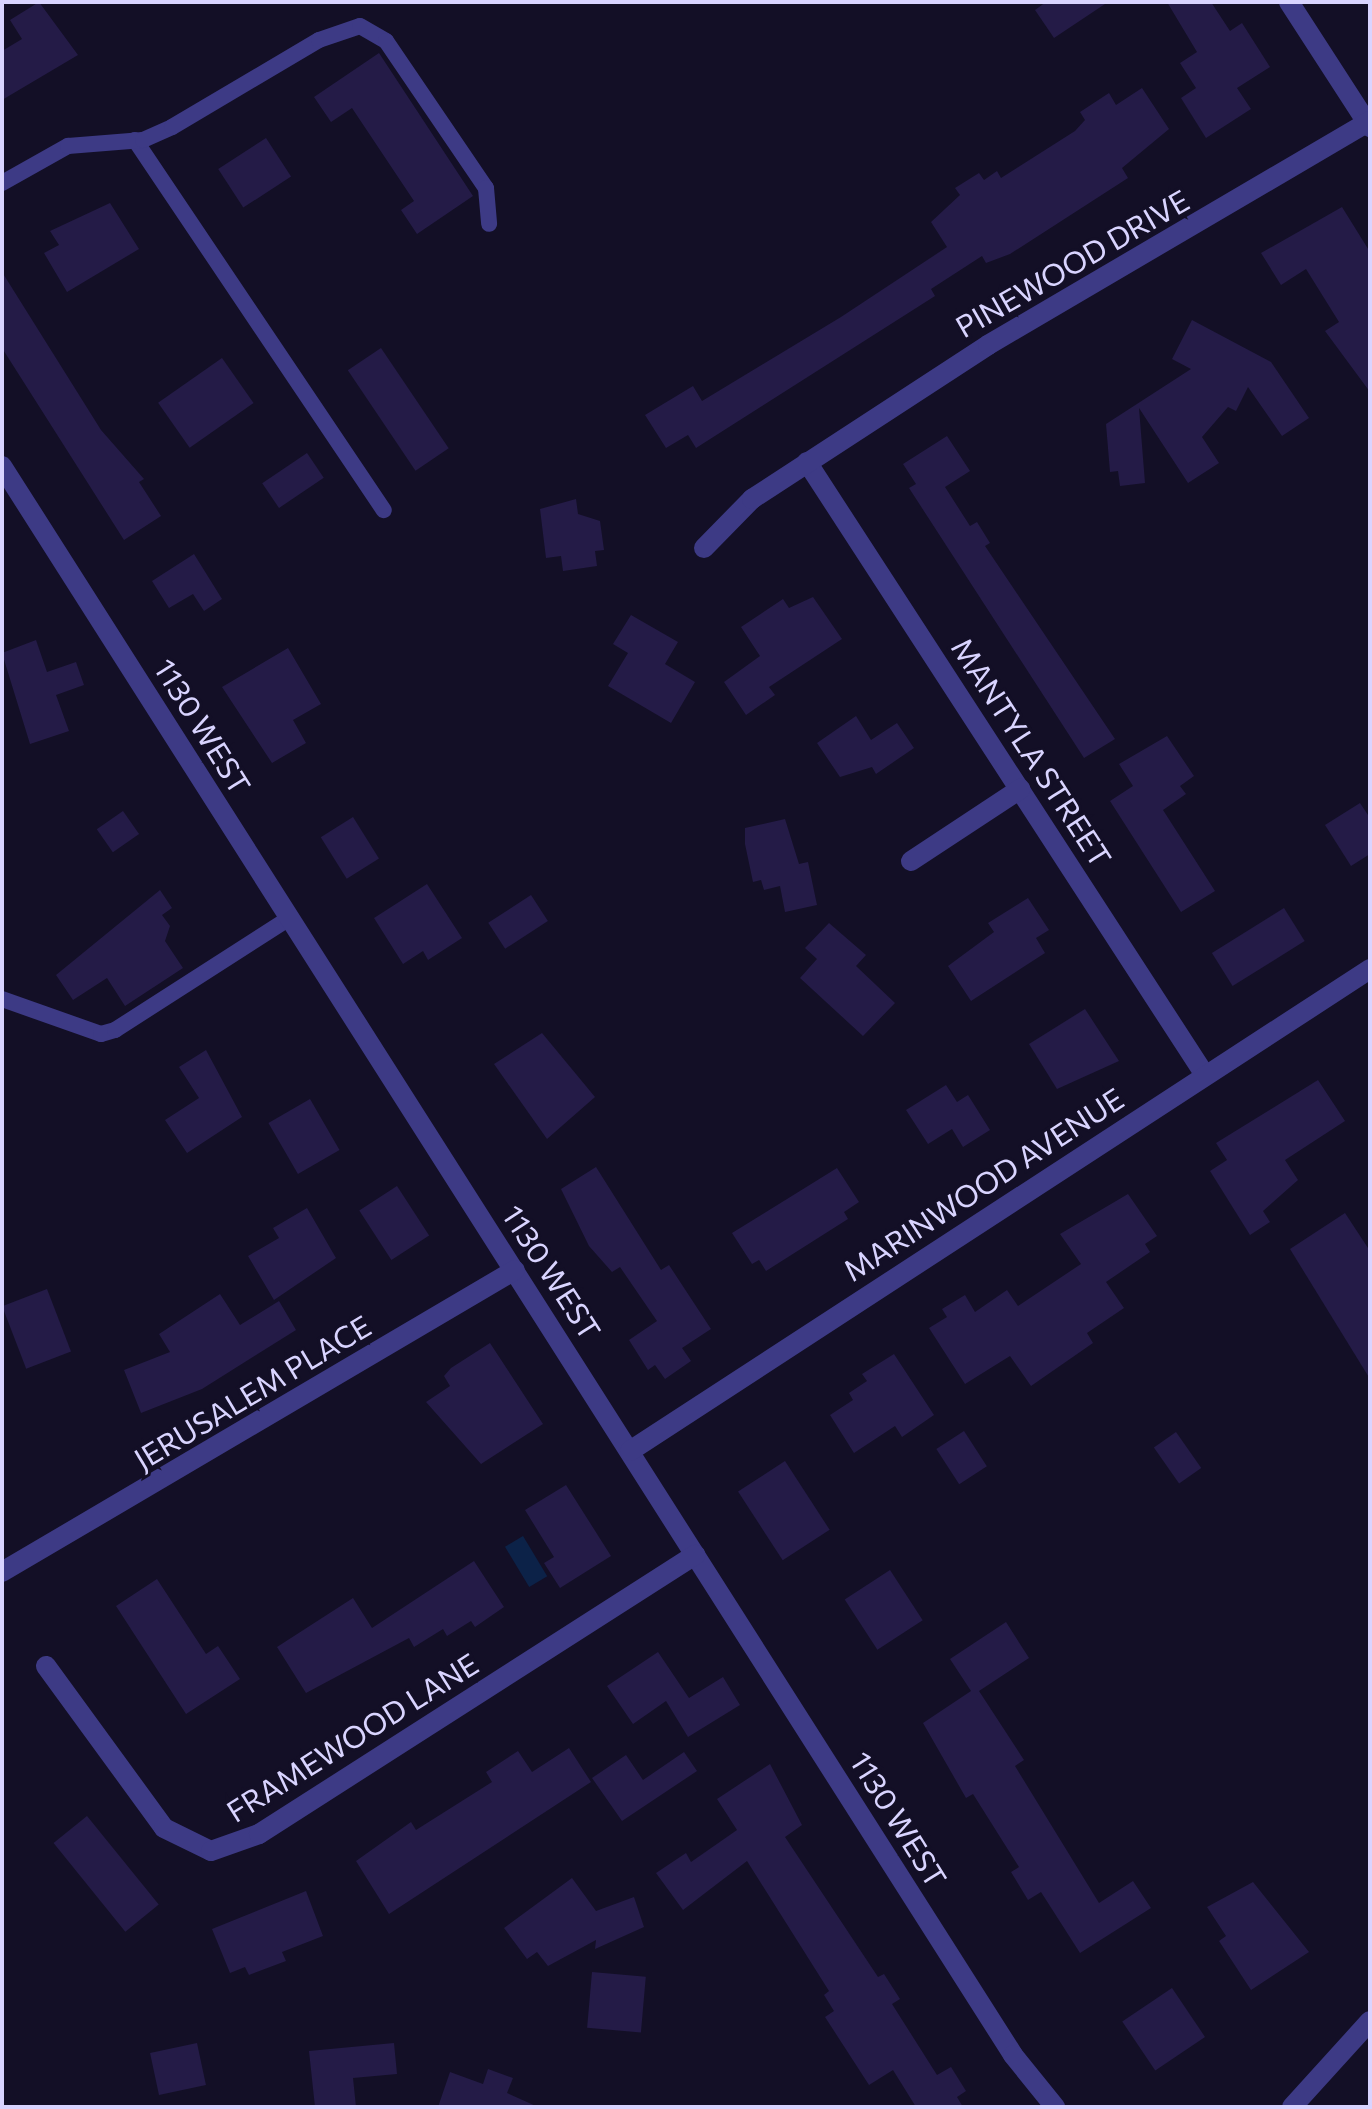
<!DOCTYPE html>
<html>
<head>
<meta charset="utf-8">
<style>
  body { margin:0 }
  #map { position:relative; width:1372px; height:2109px; overflow:hidden; background:#130f26; font-family:Commissioner,sans-serif }
  div>[style] { position:absolute }
  [style*='--x'] { left:calc(var(--x)*1px); top:calc(var(--y)*1px); width:calc(var(--w)*1px); rotate:calc(var(--a)*1deg) }
  .water>* { inset:0; background:#0c2248; transform-origin:0 0 }
  .building>* { inset:0; background:#241b47; transform-origin:0 0 }
  .service>* { height:16px; margin:-8px; padding:0 8px; transform-origin:8px; border-radius:8px; background:#3d3a85 }
  .minor>* { height:20px; margin:-10px; padding:0 10px; transform-origin:10px; border-radius:10px; background:#3d3a85 }
  .tertiary>* { height:20px; margin:-10px; padding:0 10px; transform-origin:10px; border-radius:10px; background:#3d3a85 }
  span { translate:-50% -50%; white-space:nowrap; text-align:center; line-height:1.15; -webkit-text-stroke:6px #130f26; paint-order:stroke }
  .street-label { font-size:30px; color:#d9d4ff }
  .frame { position:absolute; inset:0; border:4px solid #d9d4ff; pointer-events:none }
</style>
</head>
<body>
<div id="map">
  <div class="water">
    <div style="left:523px;top:1536px;width:47px;height:21px;rotate:59deg"></div>
  </div>
  <div class="building">
    <div style="clip-path:polygon(39px 2px,78px 55px,2px 100px,2px 51px,22px 39px,10px 20px)"></div>
    <div style="clip-path:polygon(1046px 2px,1108px 2px,1054px 38px,1035px 10px)"></div>
    <div style="clip-path:polygon(1167px 2px,1211px 2px,1230px 31px,1242px 23px,1270px 67px,1237px 88px,1251px 109px,1206px 138px,1181px 98px,1196px 88px,1180px 63px,1197px 52px)"></div>
    <div style="clip-path:polygon(379px 53px,473px 196px,417px 234px,401px 210px,414px 201px,352px 108px,331px 122px,314px 97px)"></div>
    <div style="clip-path:polygon(1142px 88px,1169px 129px,1122px 168px,1128px 178px,1010px 254px,986px 263px,982px 256px,931px 289px,935px 296px,696px 448px,688px 435px,666px 448px,645px 415px,693px 386px,702px 401px,841px 317px,947px 247px,931px 222px,960px 195px,955px 188px,979px 173px,984px 180px,997px 171px,1001px 178px,1075px 131px,1085px 120px,1080px 112px,1109px 93px,1116px 105px)"></div>
    <div style="left:266px;top:138px;width:46px;height:57px;rotate:57deg"></div>
    <div style="clip-path:polygon(110px 203px,139px 249px,67px 292px,44px 253px,59px 245px,50px 231px)"></div>
    <div style="clip-path:polygon(1342px 207px,1370px 252px,1370px 392px,1325px 331px,1339px 322px,1306px 269px,1281px 285px,1261px 253px)"></div>
    <div style="clip-path:polygon(2px 272px,101px 430px,144px 479px,139px 482px,161px 516px,124px 540px,2px 348px)"></div>
    <div style="clip-path:polygon(1192px 320px,1271px 362px,1309px 418px,1282px 436px,1248px 387px,1236px 411px,1228px 407px,1202px 437px,1219px 463px,1188px 483px,1139px 408px,1145px 483px,1120px 486px,1118px 471px,1110px 472px,1106px 424px,1191px 369px,1172px 359px)"></div>
    <div style="left:381px;top:348px;width:121px;height:40px;rotate:56deg"></div>
    <div style="left:222px;top:358px;width:55px;height:78px;rotate:55deg"></div>
    <div style="clip-path:polygon(947px 436px,970px 471px,945px 487px,970px 526px,977px 522px,990px 543px,985px 546px,1115px 739px,1084px 758px,909px 488px,916px 484px,903px 464px)"></div>
    <div style="left:307px;top:453px;width:30px;height:54px;rotate:56deg"></div>
    <div style="clip-path:polygon(576px 499px,578px 514px,600px 521px,604px 550px,595px 551px,597px 566px,563px 571px,561px 556px,546px 558px,540px 509px)"></div>
    <div style="clip-path:polygon(194px 554px,222px 599px,204px 611px,193px 594px,169px 608px,152px 581px)"></div>
    <div style="clip-path:polygon(813px 597px,842px 639px,769px 687px,775px 695px,746px 715px,724px 682px,760px 656px,741px 627px,783px 599px,789px 608px)"></div>
    <div style="clip-path:polygon(631px 615px,678px 642px,665px 664px,695px 682px,671px 723px,608px 686px,628px 653px,613px 644px)"></div>
    <div style="clip-path:polygon(36px 640px,47px 672px,76px 662px,84px 685px,56px 695px,69px 731px,30px 744px,2px 653px)"></div>
    <div style="clip-path:polygon(288px 648px,321px 704px,293px 720px,306px 743px,272px 763px,222px 687px)"></div>
    <div style="clip-path:polygon(856px 716px,871px 740px,897px 723px,914px 748px,876px 774px,872px 767px,840px 777px,817px 743px)"></div>
    <div style="clip-path:polygon(1167px 736px,1194px 776px,1180px 786px,1186px 794px,1163px 810px,1215px 891px,1181px 912px,1110px 801px,1133px 786px,1119px 764px)"></div>
    <div style="clip-path:polygon(1360px 803px,1370px 818px,1370px 854px,1351px 866px,1325px 825px)"></div>
    <div style="left:123px;top:811px;width:28px;height:32px;rotate:55deg"></div>
    <div style="left:353px;top:817px;width:49px;height:38px;rotate:58deg"></div>
    <div style="clip-path:polygon(785px 819px,799px 864px,808px 862px,817px 905px,785px 912px,780px 886px,764px 890px,761px 880px,753px 882px,745px 844px,745px 828px)"></div>
    <div style="clip-path:polygon(427px 884px,462px 938px,428px 960px,423px 951px,403px 964px,374px 918px)"></div>
    <div style="clip-path:polygon(160px 890px,172px 908px,162px 915px,170px 926px,165px 941px,183px 968px,125px 1006px,107px 978px,73px 1000px,56px 975px)"></div>
    <div style="left:531px;top:895px;width:31px;height:51px;rotate:57deg"></div>
    <div style="clip-path:polygon(1028px 898px,1049px 930px,1036px 938px,1045px 953px,971px 1001px,948px 966px,994px 932px,988px 923px)"></div>
    <div style="left:1284px;top:908px;width:39px;height:85px;rotate:58deg"></div>
    <div style="clip-path:polygon(829px 923px,866px 955px,856px 966px,895px 1003px,863px 1036px,800px 978px,817px 959px,805px 948px)"></div>
    <div style="clip-path:polygon(1085px 1009px,1119px 1061px,1057px 1089px,1029px 1044px)"></div>
    <div style="clip-path:polygon(542px 1033px,595px 1097px,547px 1139px,494px 1064px)"></div>
    <div style="clip-path:polygon(206px 1050px,242px 1117px,187px 1153px,165px 1120px,199px 1098px,179px 1067px)"></div>
    <div style="clip-path:polygon(1318px 1080px,1345px 1121px,1285px 1160px,1298px 1180px,1263px 1211px,1270px 1222px,1250px 1235px,1210px 1171px,1227px 1160px,1216px 1143px)"></div>
    <div style="clip-path:polygon(946px 1085px,957px 1102px,968px 1095px,990px 1130px,963px 1147px,952px 1129px,928px 1144px,906px 1110px)"></div>
    <div style="left:310px;top:1099px;width:59px;height:48px;rotate:60deg"></div>
    <div style="clip-path:polygon(596px 1167px,661px 1270px,669px 1265px,711px 1329px,682px 1348px,691px 1361px,665px 1379px,655px 1365px,648px 1370px,629px 1340px,657px 1321px,620px 1267px,612px 1272px,589px 1246px,561px 1189px)"></div>
    <div style="clip-path:polygon(837px 1168px,859px 1202px,844px 1212px,848px 1219px,766px 1271px,759px 1260px,752px 1264px,732px 1233px)"></div>
    <div style="left:397px;top:1186px;width:59px;height:45px;rotate:57deg"></div>
    <div style="clip-path:polygon(1128px 1194px,1157px 1236px,1145px 1244px,1150px 1252px,1106px 1282px,1124px 1308px,1087px 1333px,1093px 1343px,1031px 1386px,1010px 1356px,965px 1384px,929px 1328px,947px 1317px,942px 1309px,965px 1295px,975px 1312px,1007px 1290px,1018px 1306px,1081px 1264px,1060px 1234px)"></div>
    <div style="clip-path:polygon(307px 1208px,336px 1258px,274px 1300px,248px 1256px,279px 1238px,273px 1228px)"></div>
    <div style="clip-path:polygon(1345px 1213px,1370px 1251px,1370px 1379px,1290px 1249px)"></div>
    <div style="left:47px;top:1289px;width:67px;height:48px;rotate:69deg"></div>
    <div style="clip-path:polygon(220px 1294px,240px 1325px,279px 1301px,296px 1330px,202px 1389px,141px 1413px,124px 1370px,170px 1352px,159px 1334px)"></div>
    <div style="clip-path:polygon(490px 1343px,543px 1424px,481px 1464px,426px 1402px,450px 1386px,444px 1376px,451px 1368px)"></div>
    <div style="clip-path:polygon(894px 1354px,934px 1415px,902px 1437px,895px 1426px,854px 1453px,830px 1415px,853px 1400px,849px 1393px,867px 1381px,862px 1374px)"></div>
    <div style="left:964px;top:1431px;width:42px;height:33px;rotate:57deg"></div>
    <div style="left:1176px;top:1432px;width:44px;height:27px;rotate:55deg"></div>
    <div style="left:785px;top:1461px;width:82px;height:56px;rotate:57deg"></div>
    <div style="clip-path:polygon(566px 1485px,611px 1556px,560px 1588px,544px 1563px,554px 1557px,525px 1510px)"></div>
    <div style="clip-path:polygon(474px 1561px,504px 1607px,475px 1627px,471px 1621px,447px 1636px,443px 1629px,414px 1647px,409px 1638px,306px 1693px,277px 1647px,353px 1598px,372px 1628px)"></div>
    <div style="left:890px;top:1570px;width:60px;height:54px;rotate:57deg"></div>
    <div style="clip-path:polygon(157px 1579px,206px 1654px,218px 1646px,240px 1679px,186px 1714px,116px 1606px)"></div>
    <div style="clip-path:polygon(1006px 1622px,1029px 1658px,979px 1691px,1024px 1760px,1015px 1766px,1099px 1903px,1133px 1881px,1151px 1908px,1080px 1953px,1041px 1892px,1028px 1900px,1011px 1872px,1019px 1867px,973px 1794px,966px 1798px,923px 1723px,971px 1691px,950px 1659px)"></div>
    <div style="clip-path:polygon(658px 1652px,689px 1698px,723px 1677px,740px 1705px,688px 1737px,666px 1701px,633px 1724px,607px 1686px)"></div>
    <div style="clip-path:polygon(569px 1748px,591px 1782px,389px 1914px,356px 1861px,411px 1822px,416px 1830px,492px 1782px,486px 1772px,518px 1751px,532px 1772px)"></div>
    <div style="clip-path:polygon(684px 1752px,697px 1771px,622px 1821px,592px 1778px,626px 1755px,643px 1780px)"></div>
    <div style="clip-path:polygon(770px 1764px,802px 1825px,785px 1837px,878px 1977px,884px 1974px,900px 1999px,892px 2004px,937px 2075px,951px 2067px,966px 2091px,957px 2097px,963px 2107px,916px 2107px,893px 2070px,869px 2085px,825px 2017px,834px 2011px,824px 1995px,829px 1991px,747px 1861px,683px 1910px,656px 1873px,686px 1853px,691px 1862px,737px 1830px,717px 1799px)"></div>
    <div style="left:87px;top:1816px;width:114px;height:43px;rotate:51deg"></div>
    <div style="clip-path:polygon(572px 1878px,596px 1911px,634px 1897px,644px 1927px,595px 1949px,596px 1940px,548px 1966px,537px 1952px,527px 1959px,504px 1928px)"></div>
    <div style="clip-path:polygon(1253px 1882px,1309px 1952px,1251px 1990px,1219px 1941px,1226px 1936px,1207px 1907px)"></div>
    <div style="clip-path:polygon(306px 1891px,323px 1936px,282px 1952px,286px 1961px,249px 1975px,245px 1967px,230px 1973px,212px 1929px)"></div>
    <div style="left:592px;top:1972px;width:54px;height:56px;rotate:5deg"></div>
    <div style="left:1172px;top:1988px;width:59px;height:60px;rotate:56deg"></div>
    <div style="left:197px;top:2043px;width:43px;height:48px;rotate:78deg"></div>
    <div style="clip-path:polygon(394px 2043px,397px 2074px,353px 2078px,356px 2107px,315px 2107px,309px 2051px)"></div>
    <div style="clip-path:polygon(488px 2069px,513px 2078px,507px 2093px,538px 2107px,438px 2107px,450px 2072px,483px 2084px)"></div>
  </div>
  <div class="service">
    <div style="--x:135;--y:140;--w:446;--a:56.1"></div>
    <div style="--x:2;--y:183;--w:76;--a:-29.3"></div>
    <div style="--x:68;--y:146;--w:75;--a:-4.6"></div>
    <div style="--x:143;--y:140;--w:32;--a:-24"></div>
    <div style="--x:172;--y:127;--w:171;--a:-30.6"></div>
    <div style="--x:319;--y:40;--w:43;--a:-18.9"></div>
    <div style="--x:360;--y:26;--w:30;--a:30"></div>
    <div style="--x:386;--y:41;--w:178;--a:55.8"></div>
    <div style="--x:486;--y:188;--w:36;--a:85"></div>
    <div style="--x:2;--y:999;--w:105;--a:19.5"></div>
    <div style="--x:101;--y:1034;--w:15;--a:-16"></div>
    <div style="--x:115;--y:1030;--w:206;--a:-32.7"></div>
  </div>
  <div class="minor">
    <div style="--x:1289;--y:2;--w:149;--a:57.1"></div>
    <div style="--x:807;--y:462;--w:731;--a:57.01"></div>
    <div style="--x:2;--y:466;--w:1883;--a:57.53"></div>
    <div style="--x:1013;--y:2055;--w:67;--a:51.1"></div>
    <div style="--x:704;--y:548;--w:69;--a:-45.6"></div>
    <div style="--x:752;--y:499;--w:282;--a:-33.1"></div>
    <div style="--x:988;--y:345;--w:443;--a:-30.4"></div>
    <div style="--x:911;--y:861;--w:131;--a:-33.4"></div>
    <div style="--x:630;--y:1451;--w:883;--a:-33.08"></div>
    <div style="--x:2;--y:1572;--w:595;--a:-30.49"></div>
    <div style="--x:46;--y:1666;--w:200;--a:53.9"></div>
    <div style="--x:164;--y:1828;--w:52;--a:26.1"></div>
    <div style="--x:211;--y:1851;--w:51;--a:-19.5"></div>
    <div style="--x:259;--y:1834;--w:518;--a:-32.62"></div>
  </div>
  <div class="tertiary">
    <div style="--x:1292;--y:2107;--w:116;--a:-47.8"></div>
  </div>
  <div class="street-label">
    <span style="left:1072px;top:263px;rotate:-30deg">PINEWOOD DRIVE</span>
    <span style="left:203px;top:726px;rotate:58deg">1130 WEST</span>
    <span style="left:1032px;top:752px;rotate:57deg">MANTYLA STREET</span>
    <span style="left:983px;top:1184px;rotate:-33deg">MARINWOOD AVENUE</span>
    <span style="left:552px;top:1272px;rotate:57deg">1130 WEST</span>
    <span style="left:252px;top:1392px;rotate:-31deg">JERUSALEM PLACE</span>
    <span style="left:352px;top:1737px;rotate:-32deg">FRAMEWOOD LANE</span>
    <span style="left:899px;top:1819px;rotate:58deg">1130 WEST</span>
  </div>
  <div class="frame"></div>
</div>
</body>
</html>
